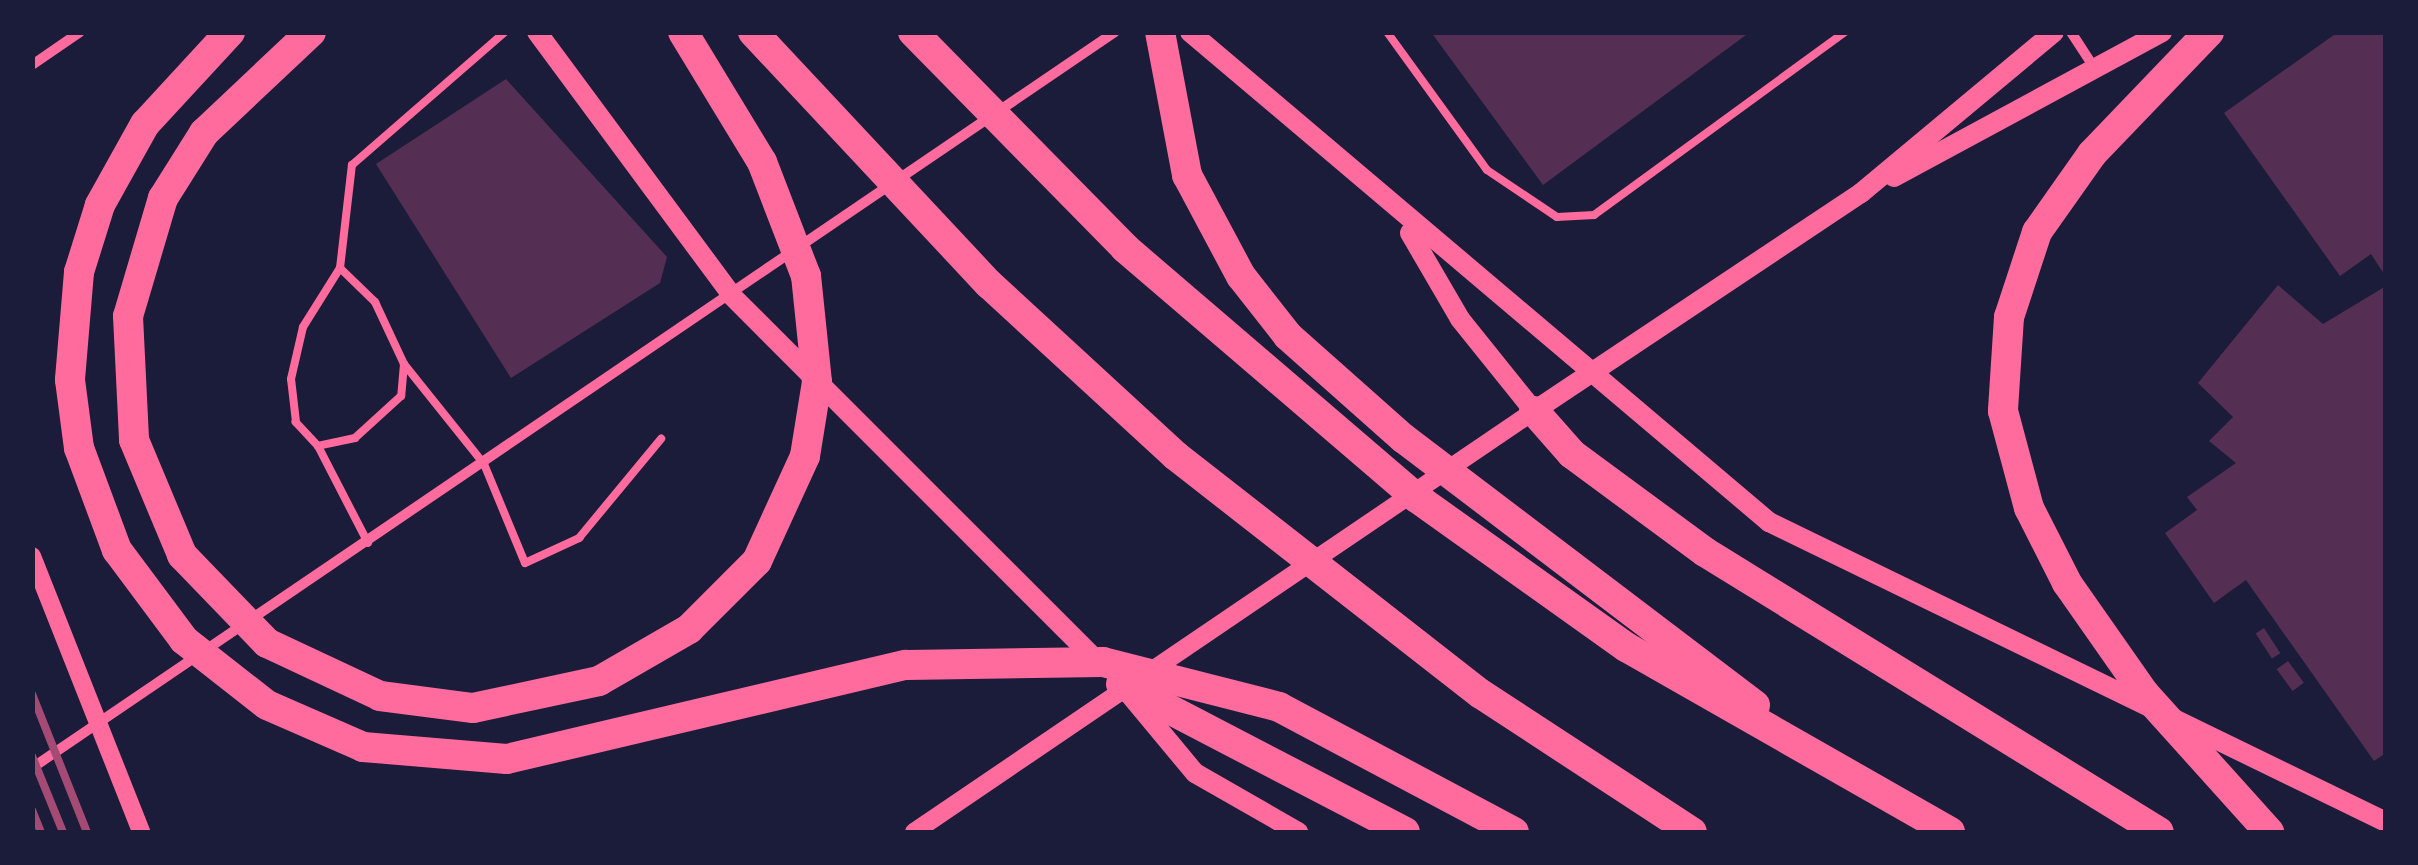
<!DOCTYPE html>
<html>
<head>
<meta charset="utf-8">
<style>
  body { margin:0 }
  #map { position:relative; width:2418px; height:865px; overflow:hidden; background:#1b1b3a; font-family:Karla,sans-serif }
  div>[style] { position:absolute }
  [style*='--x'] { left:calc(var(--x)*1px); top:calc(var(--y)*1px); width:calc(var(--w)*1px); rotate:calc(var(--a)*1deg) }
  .building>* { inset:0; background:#542f53; transform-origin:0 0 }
  .service>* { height:8px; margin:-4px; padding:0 4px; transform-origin:4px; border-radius:4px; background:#ff6b9d }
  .minor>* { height:10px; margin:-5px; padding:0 5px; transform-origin:5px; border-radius:5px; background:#ff6b9d }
  .tertiary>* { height:18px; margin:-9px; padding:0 9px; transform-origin:9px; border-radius:9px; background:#ff6b9d }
  .secondary>* { height:20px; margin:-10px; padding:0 10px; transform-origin:10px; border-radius:10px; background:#ff6b9d }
  .motorway>* { height:30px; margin:-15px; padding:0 15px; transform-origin:15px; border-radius:15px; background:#ff6b9d }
  .rail>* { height:8px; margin:-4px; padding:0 4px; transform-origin:4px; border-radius:4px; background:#a44b75 }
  span { translate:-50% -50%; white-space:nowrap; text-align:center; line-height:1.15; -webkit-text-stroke:8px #1b1b3a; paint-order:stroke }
  .frame { position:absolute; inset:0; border:35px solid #1b1b3a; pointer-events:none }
</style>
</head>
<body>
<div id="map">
  <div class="building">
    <div style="clip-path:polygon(1431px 32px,1750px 32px,1543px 185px)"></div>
    <div style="clip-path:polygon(2338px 32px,2386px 32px,2386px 277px,2371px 254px,2340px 276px,2224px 113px)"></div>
    <div style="clip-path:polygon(506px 79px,667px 257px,660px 283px,511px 378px,376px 164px)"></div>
    <div style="clip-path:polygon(2278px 285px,2323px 324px,2386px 286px,2386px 753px,2374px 761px,2246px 580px,2214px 603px,2165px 533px,2197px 510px,2187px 497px,2236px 463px,2209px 441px,2233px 417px,2198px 383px)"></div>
    <div style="left:2264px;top:628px;width:30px;height:10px;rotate:57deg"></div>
    <div style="left:2288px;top:661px;width:27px;height:14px;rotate:54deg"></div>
  </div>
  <div class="service">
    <div style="--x:1387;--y:32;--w:170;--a:54.1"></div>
    <div style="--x:1487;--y:170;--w:84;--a:33.9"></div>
    <div style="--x:1557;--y:217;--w:37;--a:-3"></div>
    <div style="--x:1594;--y:215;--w:311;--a:-36.1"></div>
    <div style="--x:340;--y:268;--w:49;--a:44.2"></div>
    <div style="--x:375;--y:302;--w:68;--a:64.9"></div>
    <div style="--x:404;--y:364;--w:32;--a:95"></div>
    <div style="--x:401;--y:396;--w:62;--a:137.6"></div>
    <div style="--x:355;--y:438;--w:38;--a:168"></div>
    <div style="--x:318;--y:446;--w:33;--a:-133"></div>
    <div style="--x:296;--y:422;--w:43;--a:-96.6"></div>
    <div style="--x:291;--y:379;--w:53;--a:-77"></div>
    <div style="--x:303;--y:327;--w:70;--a:-57.9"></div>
    <div style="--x:340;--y:268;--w:104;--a:-83.4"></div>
    <div style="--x:352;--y:165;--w:203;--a:-41"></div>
    <div style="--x:404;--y:364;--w:128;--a:51.3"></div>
    <div style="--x:484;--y:464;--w:107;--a:67.5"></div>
    <div style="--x:525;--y:563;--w:60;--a:-24.8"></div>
    <div style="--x:579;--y:538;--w:129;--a:-50.4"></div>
    <div style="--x:318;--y:446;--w:109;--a:62.7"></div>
  </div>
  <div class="minor">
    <div style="--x:2071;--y:32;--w:44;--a:57"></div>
    <div style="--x:32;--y:65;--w:58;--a:-34.5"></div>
    <div style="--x:32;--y:768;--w:1309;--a:-34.2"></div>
  </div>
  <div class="tertiary">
    <div style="--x:32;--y:556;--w:297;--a:68.4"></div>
    <div style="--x:914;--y:832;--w:749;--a:-34.18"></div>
  </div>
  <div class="secondary">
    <div style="--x:537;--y:32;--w:328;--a:53.5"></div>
    <div style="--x:732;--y:296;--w:520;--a:45"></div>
    <div style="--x:1190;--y:32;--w:759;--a:40.24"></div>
    <div style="--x:1769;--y:522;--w:686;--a:25.93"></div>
    <div style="--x:1894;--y:177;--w:305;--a:-28.4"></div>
    <div style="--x:1410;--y:233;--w:99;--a:59.8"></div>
    <div style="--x:1460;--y:319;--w:118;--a:51.2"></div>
    <div style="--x:1534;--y:411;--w:393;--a:-33.7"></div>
    <div style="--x:1861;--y:193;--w:251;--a:-39.8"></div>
    <div style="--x:1131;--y:696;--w:100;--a:50.3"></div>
    <div style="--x:1195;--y:773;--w:119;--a:29.8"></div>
  </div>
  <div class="motorway">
    <div style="--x:230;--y:32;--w:125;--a:132.7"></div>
    <div style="--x:145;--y:124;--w:93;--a:119.1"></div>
    <div style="--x:100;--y:205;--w:70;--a:107.4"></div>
    <div style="--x:79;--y:272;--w:108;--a:94.8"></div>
    <div style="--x:70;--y:380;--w:69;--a:82.5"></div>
    <div style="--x:79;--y:448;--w:109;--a:69.6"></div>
    <div style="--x:117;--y:550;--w:112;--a:53.3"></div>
    <div style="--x:184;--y:640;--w:105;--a:38.1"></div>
    <div style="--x:267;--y:705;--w:105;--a:23.6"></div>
    <div style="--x:363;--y:747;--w:144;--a:4.8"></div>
    <div style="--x:507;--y:759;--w:410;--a:-13.3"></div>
    <div style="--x:906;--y:665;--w:197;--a:-0.9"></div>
    <div style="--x:1103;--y:662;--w:182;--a:14.3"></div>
    <div style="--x:1279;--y:707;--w:266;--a:28"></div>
    <div style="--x:311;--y:32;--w:147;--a:136.7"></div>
    <div style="--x:204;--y:133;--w:77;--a:122.2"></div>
    <div style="--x:163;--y:198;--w:123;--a:106.5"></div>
    <div style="--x:128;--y:316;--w:124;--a:87.2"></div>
    <div style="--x:134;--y:440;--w:125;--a:67.3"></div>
    <div style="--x:182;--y:555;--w:122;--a:46"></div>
    <div style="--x:267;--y:643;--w:125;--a:25.1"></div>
    <div style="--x:380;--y:696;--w:94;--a:7.4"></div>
    <div style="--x:473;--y:708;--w:129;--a:-12.1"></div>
    <div style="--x:599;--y:681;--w:104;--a:-30"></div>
    <div style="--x:689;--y:629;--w:96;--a:-45"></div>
    <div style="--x:757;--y:561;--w:115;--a:-65.4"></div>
    <div style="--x:805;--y:456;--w:75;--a:-80.8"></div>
    <div style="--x:817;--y:382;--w:107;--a:-95.9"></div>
    <div style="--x:806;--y:276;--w:122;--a:-111.1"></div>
    <div style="--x:762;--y:162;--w:152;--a:-121.3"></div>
    <div style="--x:753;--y:32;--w:345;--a:46.9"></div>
    <div style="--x:989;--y:284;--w:254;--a:42.6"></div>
    <div style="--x:1176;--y:456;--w:387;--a:38"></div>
    <div style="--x:1481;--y:694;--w:252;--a:33.2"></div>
    <div style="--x:913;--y:32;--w:303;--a:45.5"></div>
    <div style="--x:1125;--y:248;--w:384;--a:40.6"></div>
    <div style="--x:1417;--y:498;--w:257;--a:35.5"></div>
    <div style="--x:1626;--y:647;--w:373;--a:29.7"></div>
    <div style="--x:1160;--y:32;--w:146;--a:79.3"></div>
    <div style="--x:1187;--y:175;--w:115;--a:61.9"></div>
    <div style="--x:1241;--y:276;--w:76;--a:51.9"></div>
    <div style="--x:1288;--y:336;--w:154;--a:41.6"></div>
    <div style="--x:1403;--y:438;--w:442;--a:37.2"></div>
    <div style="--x:2209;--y:32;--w:169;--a:133.8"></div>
    <div style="--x:2092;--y:154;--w:95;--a:125.2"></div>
    <div style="--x:2037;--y:232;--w:89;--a:108.2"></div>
    <div style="--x:2009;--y:317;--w:94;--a:93.7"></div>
    <div style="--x:2003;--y:411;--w:100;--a:75"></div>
    <div style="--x:2029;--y:508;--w:84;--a:63.1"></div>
    <div style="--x:2067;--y:583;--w:134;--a:55"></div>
    <div style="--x:2144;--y:693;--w:187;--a:48"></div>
    <div style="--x:1534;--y:411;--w:57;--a:48.5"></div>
    <div style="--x:1572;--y:454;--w:165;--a:36.4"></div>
    <div style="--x:1705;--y:552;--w:533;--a:31.66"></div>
    <div style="--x:1121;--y:684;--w:320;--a:27.5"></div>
  </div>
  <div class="rail">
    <div style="--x:32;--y:694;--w:149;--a:68.3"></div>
    <div style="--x:32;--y:756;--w:82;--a:67.8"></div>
    <div style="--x:32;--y:810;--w:24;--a:68"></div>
  </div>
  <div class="frame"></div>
</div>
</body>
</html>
